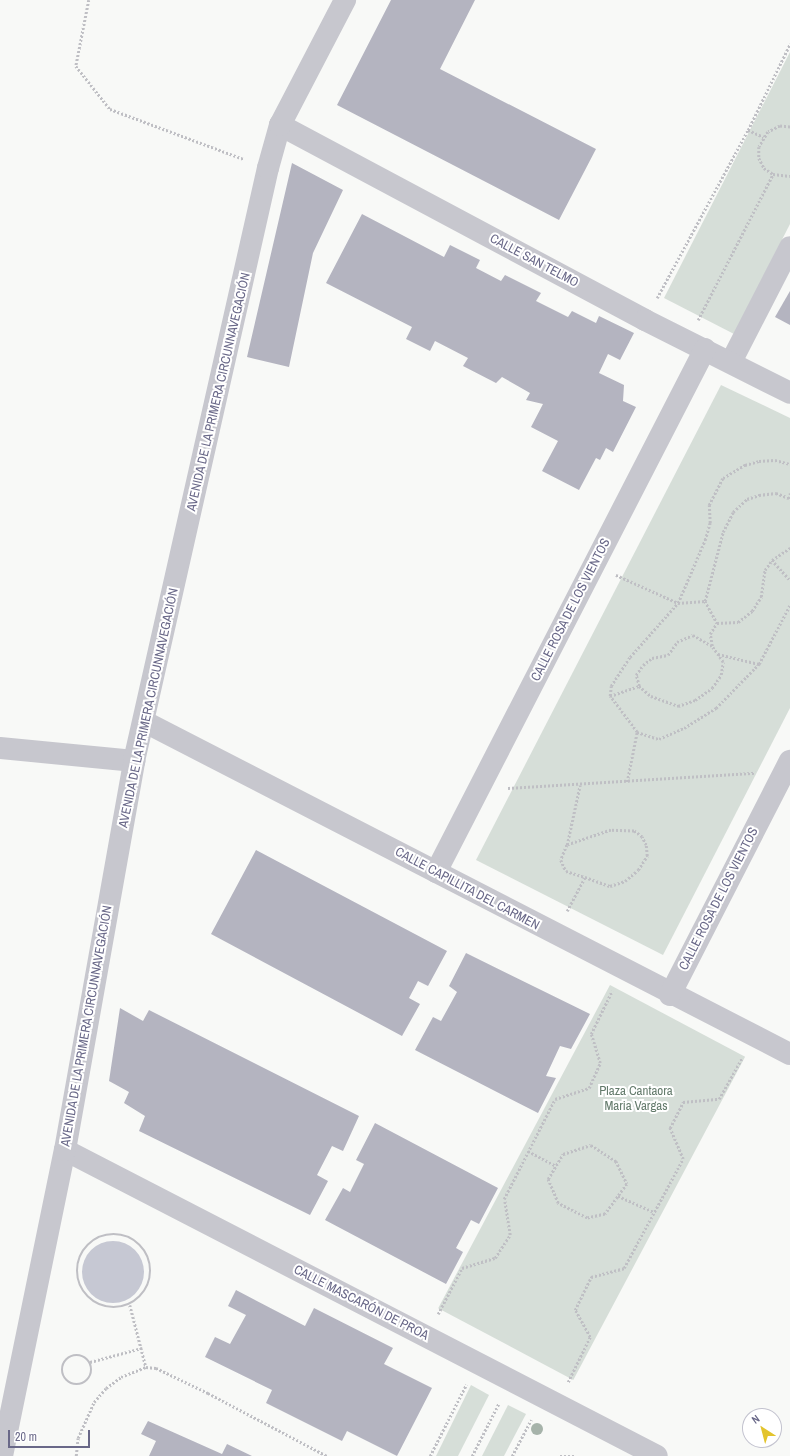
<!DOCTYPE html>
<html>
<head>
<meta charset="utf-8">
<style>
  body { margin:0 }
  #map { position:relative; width:790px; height:1456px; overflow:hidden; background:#f8f9f7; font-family:"Archivo Narrow",sans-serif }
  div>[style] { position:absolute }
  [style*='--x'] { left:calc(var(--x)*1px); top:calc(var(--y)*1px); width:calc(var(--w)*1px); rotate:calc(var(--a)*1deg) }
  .green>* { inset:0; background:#d6ded8; transform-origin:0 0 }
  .water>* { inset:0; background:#c6c8d3 }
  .round { border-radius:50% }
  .building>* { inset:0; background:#b4b4c0 }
  .path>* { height:2.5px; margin-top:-1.25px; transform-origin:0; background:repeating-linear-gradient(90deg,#bfbfc4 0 2px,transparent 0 4px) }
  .path>.ring { margin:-1.25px; padding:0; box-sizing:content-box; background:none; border:2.5px solid #bfbfc4; border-radius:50% }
  .pedestrian>* { height:22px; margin:-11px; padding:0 11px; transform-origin:11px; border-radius:11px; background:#c7c7ce }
  .minor>* { height:22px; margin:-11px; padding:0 11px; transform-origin:11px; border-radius:11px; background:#c7c7ce }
  .trees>* { width:12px; height:12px; margin:-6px; border-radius:50%; background:#a6b3aa }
  span { translate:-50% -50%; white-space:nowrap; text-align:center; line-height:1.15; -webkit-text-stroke:4px #fff; paint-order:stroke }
  .street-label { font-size:13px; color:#696888 }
  .park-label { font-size:13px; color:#637a6b }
  .north { position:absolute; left:742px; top:1408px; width:40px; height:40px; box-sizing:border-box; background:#fff; border:1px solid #c3c3cf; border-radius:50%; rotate:324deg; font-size:11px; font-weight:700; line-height:16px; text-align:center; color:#696888 }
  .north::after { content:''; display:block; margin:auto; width:14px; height:18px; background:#e3c42d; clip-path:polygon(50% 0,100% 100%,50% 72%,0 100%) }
  .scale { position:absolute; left:8px; top:1430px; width:82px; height:18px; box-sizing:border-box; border:2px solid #696888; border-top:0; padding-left:5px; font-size:12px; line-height:14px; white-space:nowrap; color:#696888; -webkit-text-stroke:3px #fff; paint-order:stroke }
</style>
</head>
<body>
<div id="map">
  <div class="green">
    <div style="clip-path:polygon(790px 52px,790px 224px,734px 334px,664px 298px)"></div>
    <div style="clip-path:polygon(721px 385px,790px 418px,790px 708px,663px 955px,476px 860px)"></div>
    <div style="left:610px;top:985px;width:153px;height:366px;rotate:28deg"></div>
    <div style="clip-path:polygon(471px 1385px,489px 1395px,458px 1456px,436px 1456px)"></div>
    <div style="clip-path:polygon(508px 1405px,526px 1414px,504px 1456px,482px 1456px)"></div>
  </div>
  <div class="water">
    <div class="round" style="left:82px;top:1241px;width:62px;height:62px"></div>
  </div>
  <div class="building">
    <div style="clip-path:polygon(391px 0,475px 0,440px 69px,596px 149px,559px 220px,337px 105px)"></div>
    <div style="clip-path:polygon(292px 163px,343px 190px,313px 253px,289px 367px,247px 357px)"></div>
    <div style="clip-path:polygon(362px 214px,444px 257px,450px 245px,480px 260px,476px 268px,501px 281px,505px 275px,541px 293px,536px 301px,568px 317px,572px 311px,596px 323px,599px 316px,634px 333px,620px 360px,608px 354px,599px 373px,624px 385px,623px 401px,636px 407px,613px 452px,606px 448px,600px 460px,596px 458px,579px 490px,542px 471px,558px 441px,531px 427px,543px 404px,526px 400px,530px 393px,502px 377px,496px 383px,463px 366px,468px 358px,435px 341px,430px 351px,406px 339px,412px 327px,326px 283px)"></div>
    <div style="clip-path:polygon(790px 291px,790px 325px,775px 317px)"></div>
    <div style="clip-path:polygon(256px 850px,447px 951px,428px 986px,418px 981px,409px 998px,420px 1004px,402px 1036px,211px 934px)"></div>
    <div style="clip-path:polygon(466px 953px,590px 1014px,571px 1049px,560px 1046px,546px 1076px,556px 1078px,538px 1113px,415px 1050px,433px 1017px,441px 1021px,457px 992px,449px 986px)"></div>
    <div style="clip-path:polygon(120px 1008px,143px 1021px,149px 1010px,359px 1116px,343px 1151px,332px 1146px,317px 1175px,328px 1181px,310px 1215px,139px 1131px,145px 1116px,124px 1103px,129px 1092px,109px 1081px)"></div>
    <div style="clip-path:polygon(375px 1123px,498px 1188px,479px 1224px,471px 1220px,456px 1248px,463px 1252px,446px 1284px,325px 1220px,343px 1188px,350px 1192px,364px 1164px,356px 1160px)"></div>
    <div style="clip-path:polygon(236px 1290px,305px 1326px,314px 1308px,393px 1348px,384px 1364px,432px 1388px,397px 1456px,347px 1431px,342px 1441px,266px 1403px,272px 1390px,205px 1357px,215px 1337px,230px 1344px,246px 1315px,228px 1306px)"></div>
    <div style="clip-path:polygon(148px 1421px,222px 1454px,227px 1444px,252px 1456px,149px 1456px,156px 1441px,141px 1434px)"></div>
  </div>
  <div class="path">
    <div style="--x:89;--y:0;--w:67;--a:101.1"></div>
    <div style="--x:76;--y:66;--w:55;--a:51.7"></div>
    <div style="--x:110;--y:109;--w:143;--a:20.5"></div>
    <div style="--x:790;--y:127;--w:10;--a:-174"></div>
    <div style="--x:780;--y:126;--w:13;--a:153"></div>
    <div style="--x:768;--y:132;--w:17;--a:121"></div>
    <div style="--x:759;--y:147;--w:11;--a:90"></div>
    <div style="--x:759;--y:158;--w:11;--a:63"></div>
    <div style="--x:764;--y:168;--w:11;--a:34"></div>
    <div style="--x:773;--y:174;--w:17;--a:7"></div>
    <div style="--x:748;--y:130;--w:17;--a:24"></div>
    <div style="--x:657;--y:298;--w:191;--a:-61.6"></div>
    <div style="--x:748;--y:130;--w:96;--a:-64"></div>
    <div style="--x:698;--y:320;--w:164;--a:-62.8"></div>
    <div style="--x:790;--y:499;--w:6;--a:-90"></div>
    <div style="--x:772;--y:560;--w:27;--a:48"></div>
    <div style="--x:616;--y:575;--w:68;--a:24.3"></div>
    <div style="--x:678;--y:603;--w:27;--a:-4"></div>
    <div style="--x:705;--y:601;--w:71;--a:-75.4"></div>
    <div style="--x:723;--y:532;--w:22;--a:-63"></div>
    <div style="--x:733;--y:512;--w:19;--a:-43"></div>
    <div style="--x:747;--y:499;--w:13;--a:-18"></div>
    <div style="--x:759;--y:495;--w:17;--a:-7"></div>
    <div style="--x:776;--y:493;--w:14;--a:21"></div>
    <div style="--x:705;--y:601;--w:25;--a:61"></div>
    <div style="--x:718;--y:654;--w:42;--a:13.7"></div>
    <div style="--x:639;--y:686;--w:11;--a:-105"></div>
    <div style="--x:636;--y:675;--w:12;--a:-55"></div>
    <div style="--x:643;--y:665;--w:11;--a:-38"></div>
    <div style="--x:652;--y:658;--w:16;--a:-11"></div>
    <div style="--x:668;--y:655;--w:16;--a:-55"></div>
    <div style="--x:677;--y:642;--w:17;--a:-24"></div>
    <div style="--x:693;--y:635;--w:22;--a:30"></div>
    <div style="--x:610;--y:696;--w:31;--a:-19"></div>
    <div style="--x:639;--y:686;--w:16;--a:40"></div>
    <div style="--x:651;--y:696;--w:29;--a:20"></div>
    <div style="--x:678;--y:706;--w:18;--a:-19"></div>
    <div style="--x:695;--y:700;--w:21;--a:-35"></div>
    <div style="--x:712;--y:688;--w:16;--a:-55"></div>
    <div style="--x:721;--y:675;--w:13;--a:-81"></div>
    <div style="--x:723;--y:662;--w:19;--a:-125"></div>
    <div style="--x:712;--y:646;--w:12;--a:-99"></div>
    <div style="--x:710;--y:634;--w:13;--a:-58"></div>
    <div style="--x:717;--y:623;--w:21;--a:-3"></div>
    <div style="--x:738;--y:622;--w:18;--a:-38"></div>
    <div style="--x:752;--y:611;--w:17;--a:-57"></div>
    <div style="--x:761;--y:597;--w:27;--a:-82"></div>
    <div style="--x:765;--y:570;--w:12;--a:-55"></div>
    <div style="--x:772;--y:560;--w:22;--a:-34"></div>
    <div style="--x:637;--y:732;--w:23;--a:18"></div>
    <div style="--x:659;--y:739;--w:27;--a:-24"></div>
    <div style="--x:684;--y:728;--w:38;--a:-32"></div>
    <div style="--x:716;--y:708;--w:62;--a:-45.7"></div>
    <div style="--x:759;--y:664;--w:67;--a:-62.3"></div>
    <div style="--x:627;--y:782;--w:51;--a:-78.7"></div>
    <div style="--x:637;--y:732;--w:45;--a:-126.9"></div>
    <div style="--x:610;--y:696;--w:10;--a:-84"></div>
    <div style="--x:611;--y:686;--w:35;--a:-57"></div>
    <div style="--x:630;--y:657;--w:72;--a:-48.4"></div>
    <div style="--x:678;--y:603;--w:69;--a:-66.8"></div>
    <div style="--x:705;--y:540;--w:18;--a:-74"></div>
    <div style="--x:710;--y:523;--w:18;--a:-93"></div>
    <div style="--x:709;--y:505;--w:30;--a:-63"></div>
    <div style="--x:723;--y:478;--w:26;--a:-31"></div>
    <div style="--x:745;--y:465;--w:15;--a:-16"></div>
    <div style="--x:759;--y:461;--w:16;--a:-4"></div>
    <div style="--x:775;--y:460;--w:16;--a:15"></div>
    <div style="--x:508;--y:788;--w:248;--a:-3.5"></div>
    <div style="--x:567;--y:845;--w:16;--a:112"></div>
    <div style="--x:561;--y:860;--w:12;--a:66"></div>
    <div style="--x:566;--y:871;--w:20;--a:18"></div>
    <div style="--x:567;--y:911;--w:38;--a:-62"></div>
    <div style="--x:585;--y:877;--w:27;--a:20"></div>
    <div style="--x:610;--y:886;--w:16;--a:-18"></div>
    <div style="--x:625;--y:881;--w:17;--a:-40"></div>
    <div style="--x:638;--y:870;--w:17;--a:-57"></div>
    <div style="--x:647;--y:856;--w:11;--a:-95"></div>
    <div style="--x:646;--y:845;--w:9;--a:-117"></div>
    <div style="--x:642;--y:837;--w:10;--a:-143"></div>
    <div style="--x:634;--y:831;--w:23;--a:-178"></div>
    <div style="--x:611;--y:830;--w:46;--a:161.2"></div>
    <div style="--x:567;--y:845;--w:61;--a:-77.8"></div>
    <div style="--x:591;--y:1145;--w:30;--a:33"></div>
    <div style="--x:616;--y:1161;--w:25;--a:64"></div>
    <div style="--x:627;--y:1184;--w:37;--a:126"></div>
    <div style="--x:605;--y:1214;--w:18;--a:167"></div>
    <div style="--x:587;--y:1218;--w:33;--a:-153"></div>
    <div style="--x:558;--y:1203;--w:26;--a:-113"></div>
    <div style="--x:548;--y:1179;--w:29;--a:-59"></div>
    <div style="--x:563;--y:1154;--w:29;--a:-18"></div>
    <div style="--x:528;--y:1151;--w:32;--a:28"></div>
    <div style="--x:618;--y:1196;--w:39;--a:24"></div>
    <div class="ring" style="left:77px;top:1234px;width:71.5px;height:71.5px"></div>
    <div style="--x:130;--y:1305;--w:64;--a:75.5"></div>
    <div style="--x:438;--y:1314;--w:52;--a:-62.4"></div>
    <div style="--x:462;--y:1268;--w:34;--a:-17"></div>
    <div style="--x:495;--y:1258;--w:27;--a:-57"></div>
    <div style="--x:510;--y:1235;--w:36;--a:-99"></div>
    <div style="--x:504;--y:1199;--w:112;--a:-63"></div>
    <div style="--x:555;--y:1099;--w:36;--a:-18"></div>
    <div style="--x:589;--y:1088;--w:27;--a:-66"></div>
    <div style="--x:600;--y:1063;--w:30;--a:-107"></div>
    <div style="--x:591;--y:1034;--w:48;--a:-64"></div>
    <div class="ring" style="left:62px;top:1355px;width:27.5px;height:27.5px"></div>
    <div style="--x:90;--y:1362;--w:54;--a:-15.1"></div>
    <div style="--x:568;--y:1382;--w:50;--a:-63.9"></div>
    <div style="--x:590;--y:1337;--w:31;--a:-119"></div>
    <div style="--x:575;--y:1310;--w:37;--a:-64"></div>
    <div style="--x:591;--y:1277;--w:34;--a:-15"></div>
    <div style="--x:624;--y:1268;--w:124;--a:-61.6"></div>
    <div style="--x:683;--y:1159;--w:34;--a:-113"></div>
    <div style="--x:670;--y:1128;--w:29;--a:-63"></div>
    <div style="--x:683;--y:1102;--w:36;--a:-5"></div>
    <div style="--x:719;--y:1099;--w:47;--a:-60.7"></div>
    <div style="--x:76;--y:1456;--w:18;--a:-84"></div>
    <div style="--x:78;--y:1438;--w:39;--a:-66"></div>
    <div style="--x:94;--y:1402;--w:18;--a:-49"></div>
    <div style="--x:106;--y:1388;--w:19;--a:-36"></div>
    <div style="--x:121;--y:1377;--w:27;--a:-22"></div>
    <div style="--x:146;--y:1367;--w:10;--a:6"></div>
    <div style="--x:156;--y:1368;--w:58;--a:25.7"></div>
    <div style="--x:208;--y:1393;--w:135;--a:27.9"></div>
    <div style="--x:430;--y:1456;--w:80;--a:-63.1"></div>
    <div style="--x:472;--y:1456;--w:59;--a:-63"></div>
    <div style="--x:512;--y:1456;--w:41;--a:-62.2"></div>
    <div style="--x:560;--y:1456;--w:16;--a:0"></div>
  </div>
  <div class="pedestrian">
    <div style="--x:731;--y:362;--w:129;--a:-62.8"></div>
  </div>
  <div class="minor">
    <div style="--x:280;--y:125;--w:414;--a:28.1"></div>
    <div style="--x:645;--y:320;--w:162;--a:26.7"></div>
    <div style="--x:145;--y:722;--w:725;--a:27.24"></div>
    <div style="--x:0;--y:748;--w:135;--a:5.5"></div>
    <div style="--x:436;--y:872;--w:588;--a:-62.78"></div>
    <div style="--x:670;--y:995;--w:263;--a:-62.9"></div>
    <div style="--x:65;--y:1150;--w:666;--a:27.33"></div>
    <div style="--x:2;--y:1456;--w:312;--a:-78.4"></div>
    <div style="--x:65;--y:1150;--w:395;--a:-79.9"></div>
    <div style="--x:134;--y:761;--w:608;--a:-77.27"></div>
    <div style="--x:268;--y:168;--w:45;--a:-74.4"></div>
    <div style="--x:280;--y:125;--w:141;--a:-62.5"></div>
  </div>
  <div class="trees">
    <div style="left:537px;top:1429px"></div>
  </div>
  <div class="street-label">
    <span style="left:534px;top:261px;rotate:28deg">CALLE SAN TELMO</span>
    <span style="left:219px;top:392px;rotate:-77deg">AVENIDA DE LA PRIMERA CIRCUNNAVEGACIÓN</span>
    <span style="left:571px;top:610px;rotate:-63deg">CALLE ROSA DE LOS VIENTOS</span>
    <span style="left:149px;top:708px;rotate:-78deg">AVENIDA DE LA PRIMERA CIRCUNNAVEGACIÓN</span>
    <span style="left:467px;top:889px;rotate:28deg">CALLE CAPILLITA DEL CARMEN</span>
    <span style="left:719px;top:899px;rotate:-63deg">CALLE ROSA DE LOS VIENTOS</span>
    <span style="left:87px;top:1026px;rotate:-80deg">AVENIDA DE LA PRIMERA CIRCUNNAVEGACIÓN</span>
    <span style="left:361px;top:1303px;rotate:27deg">CALLE MASCARÓN DE PROA</span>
  </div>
  <div class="park-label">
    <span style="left:636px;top:1099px">Plaza Cantaora<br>Maria Vargas</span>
  </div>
  <div class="north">N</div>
  <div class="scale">20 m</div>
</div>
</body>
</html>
